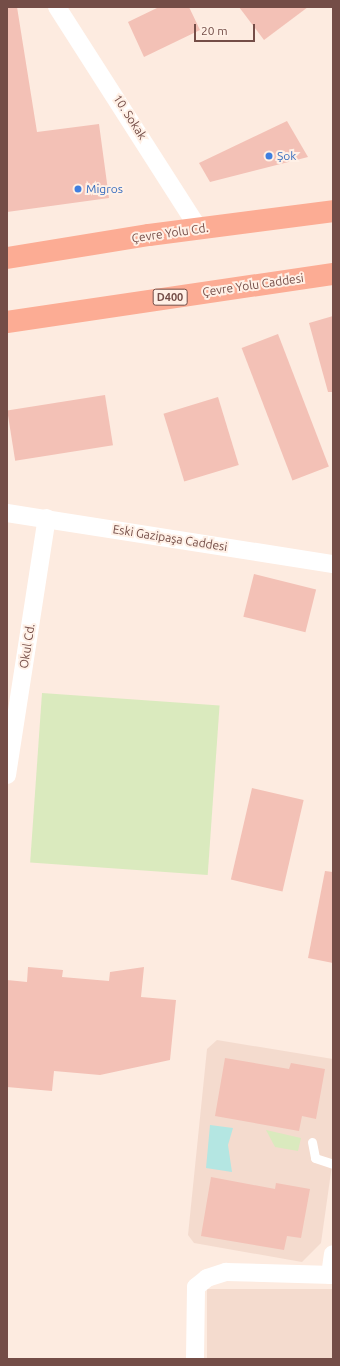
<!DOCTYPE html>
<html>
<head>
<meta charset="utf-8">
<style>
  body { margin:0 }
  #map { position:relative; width:340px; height:1366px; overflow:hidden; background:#fdebe0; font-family:Ubuntu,sans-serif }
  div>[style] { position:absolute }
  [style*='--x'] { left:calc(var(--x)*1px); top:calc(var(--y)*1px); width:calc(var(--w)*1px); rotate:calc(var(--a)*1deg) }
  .residential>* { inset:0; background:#f4dbce; transform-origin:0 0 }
  .green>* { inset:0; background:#daeabe; transform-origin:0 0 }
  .water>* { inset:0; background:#b4e6e2 }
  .building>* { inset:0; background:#f3c1b6; transform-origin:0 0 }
  .service>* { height:9px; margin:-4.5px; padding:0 4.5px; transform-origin:4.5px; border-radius:4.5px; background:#fff }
  .minor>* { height:18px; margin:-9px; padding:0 9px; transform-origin:9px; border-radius:9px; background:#fff }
  .trunk>* { height:22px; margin:-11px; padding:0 11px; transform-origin:11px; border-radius:11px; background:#fcac94 }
  .dots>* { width:11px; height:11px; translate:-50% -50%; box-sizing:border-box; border:2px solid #fff0e6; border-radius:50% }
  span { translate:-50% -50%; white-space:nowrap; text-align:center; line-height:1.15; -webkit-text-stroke:4px #fff0e6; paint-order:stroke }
  .shield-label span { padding:1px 3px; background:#fff0e6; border:1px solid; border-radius:3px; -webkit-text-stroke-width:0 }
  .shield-label { font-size:11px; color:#744d47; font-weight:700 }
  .street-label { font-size:12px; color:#744d47 }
  .shop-label { font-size:12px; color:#366cbe }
  .left { translate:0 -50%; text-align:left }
  .frame { position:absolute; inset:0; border:8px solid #744d47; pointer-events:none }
  .scale { position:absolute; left:194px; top:24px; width:61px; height:18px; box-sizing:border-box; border:2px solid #744d47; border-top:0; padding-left:5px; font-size:12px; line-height:14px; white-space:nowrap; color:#744d47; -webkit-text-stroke:3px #fff0e6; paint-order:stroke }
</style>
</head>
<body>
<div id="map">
  <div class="residential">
    <div style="clip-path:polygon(217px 1040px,333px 1059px,333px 1158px,321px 1243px,302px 1262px,194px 1243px,188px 1235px,207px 1049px)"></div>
    <div style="left:333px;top:1289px;width:70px;height:126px;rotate:90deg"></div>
  </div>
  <div class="green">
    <div style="left:42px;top:693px;width:178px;height:170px;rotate:4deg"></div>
    <div style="clip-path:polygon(266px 1130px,301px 1138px,298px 1151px,275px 1147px)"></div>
  </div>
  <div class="water">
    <div style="clip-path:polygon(210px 1125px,233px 1128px,228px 1145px,232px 1172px,206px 1168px)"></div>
  </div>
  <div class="building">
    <div style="clip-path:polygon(7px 7px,17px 7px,37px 132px,99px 124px,109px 198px,7px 212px)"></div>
    <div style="clip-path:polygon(159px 7px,189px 7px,200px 30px,144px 57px,128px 22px)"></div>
    <div style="clip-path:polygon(239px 7px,308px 7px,264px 40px)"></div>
    <div style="clip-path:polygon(287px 121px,308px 157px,210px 182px,199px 163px)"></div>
    <div style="clip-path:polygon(333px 316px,333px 392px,328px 392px,309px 323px)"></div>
    <div style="left:278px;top:334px;width:142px;height:39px;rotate:69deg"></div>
    <div style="left:105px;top:395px;width:51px;height:99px;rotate:81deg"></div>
    <div style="left:218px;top:397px;width:71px;height:57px;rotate:73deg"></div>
    <div style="left:254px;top:574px;width:64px;height:44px;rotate:14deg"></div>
    <div style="left:252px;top:788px;width:53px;height:94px;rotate:13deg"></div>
    <div style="clip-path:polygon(325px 871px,333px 872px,333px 963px,308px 958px)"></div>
    <div style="clip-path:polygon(28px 967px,63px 970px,62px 977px,109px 981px,110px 972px,144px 967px,141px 997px,176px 1000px,170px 1060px,100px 1075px,54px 1071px,52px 1091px,7px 1087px,7px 980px,27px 982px)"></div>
    <div style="clip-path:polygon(225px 1058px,289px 1069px,291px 1063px,325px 1069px,316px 1119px,302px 1116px,299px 1131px,215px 1116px)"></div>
    <div style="clip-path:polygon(211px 1177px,275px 1189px,276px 1183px,310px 1189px,301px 1238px,287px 1236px,284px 1250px,201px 1236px)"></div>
  </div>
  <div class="service">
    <div style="--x:312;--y:1142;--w:16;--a:79"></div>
    <div style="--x:315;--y:1158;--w:19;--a:18"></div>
  </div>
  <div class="minor">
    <div style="--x:57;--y:7;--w:264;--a:57.4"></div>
    <div style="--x:7;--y:513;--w:330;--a:8.9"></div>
    <div style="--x:7;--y:775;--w:260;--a:-81.2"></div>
    <div style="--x:330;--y:1275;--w:21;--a:-82"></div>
    <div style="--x:195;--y:1359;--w:72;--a:-89.2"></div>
    <div style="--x:196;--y:1287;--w:14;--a:-39"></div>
    <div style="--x:207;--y:1278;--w:20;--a:-18"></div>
    <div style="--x:226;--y:1272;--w:107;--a:1.6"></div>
  </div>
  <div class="trunk">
    <div style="--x:7;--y:258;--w:144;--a:-9.2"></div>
    <div style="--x:149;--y:235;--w:186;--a:-7.4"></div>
    <div style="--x:7;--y:322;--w:330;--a:-8.4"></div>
  </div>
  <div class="dots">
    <div style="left:269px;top:156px;background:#3f7fe0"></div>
    <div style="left:78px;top:189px;background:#3f7fe0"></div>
  </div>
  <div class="shield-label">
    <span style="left:170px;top:297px">D400</span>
  </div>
  <div class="street-label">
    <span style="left:130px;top:117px;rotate:57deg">10. Sokak</span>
    <span style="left:170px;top:233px;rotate:-8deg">Çevre Yolu Cd.</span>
    <span style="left:253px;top:285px;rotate:-8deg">Çevre Yolu Caddesi</span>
    <span style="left:170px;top:538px;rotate:9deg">Eski Gazipaşa Caddesi</span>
    <span style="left:27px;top:646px;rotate:-81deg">Okul Cd.</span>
  </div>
  <div class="shop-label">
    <span class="left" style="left:277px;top:156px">Şok</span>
    <span class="left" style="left:86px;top:189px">Migros</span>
  </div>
  <div class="frame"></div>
  <div class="scale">20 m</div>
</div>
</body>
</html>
